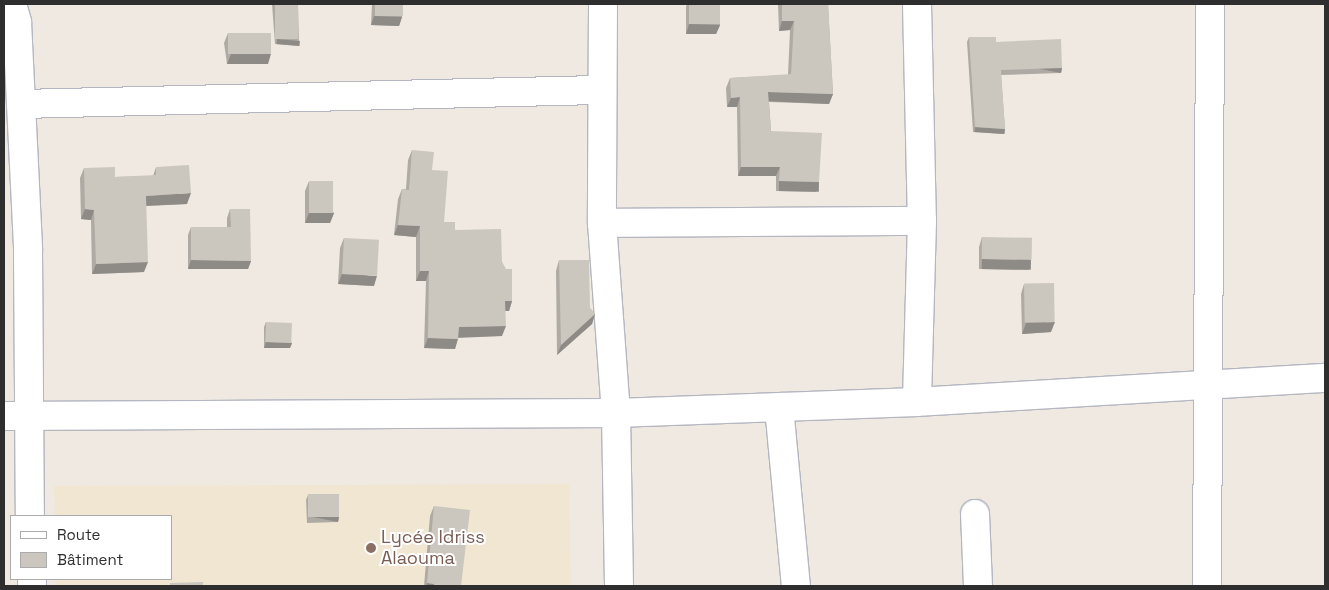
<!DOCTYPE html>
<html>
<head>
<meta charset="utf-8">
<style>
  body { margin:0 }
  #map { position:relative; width:1329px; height:590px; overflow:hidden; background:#efe9e1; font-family:"Space Grotesk",sans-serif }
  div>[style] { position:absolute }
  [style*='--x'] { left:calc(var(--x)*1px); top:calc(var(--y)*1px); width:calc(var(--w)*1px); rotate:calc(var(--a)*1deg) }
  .education>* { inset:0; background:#f0e6d1 }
  .roads { filter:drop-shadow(1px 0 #b4b7c1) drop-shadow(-1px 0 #b4b7c1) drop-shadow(0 1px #b4b7c1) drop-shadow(0 -1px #b4b7c1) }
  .street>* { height:28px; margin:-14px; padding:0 14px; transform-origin:14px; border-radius:14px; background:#fff }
  .secondary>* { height:28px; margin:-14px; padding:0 14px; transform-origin:14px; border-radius:14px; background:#fff }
  .wall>* { inset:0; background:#afaba4 }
  .shaded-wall>* { inset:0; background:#8e8b86; transform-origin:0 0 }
  .building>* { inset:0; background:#cbc7bf; transform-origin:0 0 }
  .dots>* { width:14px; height:14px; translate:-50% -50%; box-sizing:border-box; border:2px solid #fff; border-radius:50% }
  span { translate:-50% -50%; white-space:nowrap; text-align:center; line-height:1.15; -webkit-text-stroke:4px #fff; paint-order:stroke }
  .education-label { font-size:18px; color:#785e54 }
  .left { translate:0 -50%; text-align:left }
  .frame { position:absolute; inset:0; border:5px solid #2e2e2e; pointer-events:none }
  .legend { position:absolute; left:10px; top:515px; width:162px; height:65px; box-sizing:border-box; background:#fff; border:1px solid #ababab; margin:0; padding:6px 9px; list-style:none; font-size:15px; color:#2e2e2e }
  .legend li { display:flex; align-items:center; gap:10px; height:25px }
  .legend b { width:25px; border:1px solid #ababab }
</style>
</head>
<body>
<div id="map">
  <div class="education">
    <div style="clip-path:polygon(569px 484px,571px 586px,56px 586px,55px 579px,171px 579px,171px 516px,55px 516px,54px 486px)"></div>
  </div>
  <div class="roads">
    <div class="street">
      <div style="--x:603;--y:4;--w:219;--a:90.3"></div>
      <div style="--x:602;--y:223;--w:191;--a:85.8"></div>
      <div style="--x:616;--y:413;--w:173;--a:89"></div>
      <div style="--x:917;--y:4;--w:217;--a:88.7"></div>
      <div style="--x:922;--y:221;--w:181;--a:91.6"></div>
      <div style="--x:21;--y:104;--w:579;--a:-1.39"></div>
      <div style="--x:602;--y:223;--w:320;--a:-0.4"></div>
      <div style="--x:779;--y:407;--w:180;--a:84.6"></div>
      <div style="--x:4;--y:416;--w:612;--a:-0.28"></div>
      <div style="--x:616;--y:413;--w:301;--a:-2.1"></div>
      <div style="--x:917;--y:402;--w:409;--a:-3.4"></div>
      <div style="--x:975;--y:514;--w:72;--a:87.6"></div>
      <div style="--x:1207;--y:586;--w:582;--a:-89.7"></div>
    </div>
    <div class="secondary">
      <div style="--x:12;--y:4;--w:19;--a:74"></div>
      <div style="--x:17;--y:22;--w:229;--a:87.2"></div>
      <div style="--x:28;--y:251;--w:265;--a:89.6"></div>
      <div style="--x:32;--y:586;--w:7;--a:-90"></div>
    </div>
  </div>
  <div class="wall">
    <div style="clip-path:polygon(272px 4px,298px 4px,299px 46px,275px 44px)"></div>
    <div style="clip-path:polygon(372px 4px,403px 4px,402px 17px,399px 26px,371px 25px)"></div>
    <div style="clip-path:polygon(687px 4px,720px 4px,720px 25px,716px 34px,686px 34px,686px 7px)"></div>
    <div style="clip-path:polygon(778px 4px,828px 4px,833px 94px,829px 104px,769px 102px,771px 131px,819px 182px,816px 192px,776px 191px,776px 176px,738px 176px,737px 107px,727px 107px,726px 88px,730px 78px,788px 75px,790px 30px,779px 31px)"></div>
    <div style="clip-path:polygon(228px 33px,268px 64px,227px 64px,224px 43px)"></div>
    <div style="clip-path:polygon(969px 37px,996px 42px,1062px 68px,1061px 73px,1001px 75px,1005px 129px,1003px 134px,973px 132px,967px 42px)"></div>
    <div style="clip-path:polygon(412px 150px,432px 170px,444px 222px,502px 262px,512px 301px,509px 311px,505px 311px,502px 336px,458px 337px,455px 349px,424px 348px,426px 281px,416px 281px,416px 237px,394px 235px,398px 199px,402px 189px,406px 189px,408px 160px)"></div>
    <div style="clip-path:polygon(156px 167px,187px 204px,146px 206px,144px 272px,92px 274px,91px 220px,81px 219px,80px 178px,84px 168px,115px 177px,153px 176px)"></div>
    <div style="clip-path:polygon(309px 181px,334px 213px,330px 223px,305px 223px,305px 191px)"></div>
    <div style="clip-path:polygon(230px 209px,251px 261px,248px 269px,188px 269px,188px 235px,191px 227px,227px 227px,227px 218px)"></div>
    <div style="clip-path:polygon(982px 237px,1031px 260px,1028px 270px,979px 269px,979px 247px)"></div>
    <div style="clip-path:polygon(344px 238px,374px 286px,338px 284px,340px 248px)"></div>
    <div style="clip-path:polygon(559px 260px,590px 308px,595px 314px,592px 324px,557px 355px,556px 271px)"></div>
    <div style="clip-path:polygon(1024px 284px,1051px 332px,1022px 334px,1021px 294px)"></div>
    <div style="clip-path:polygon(266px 322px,292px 343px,290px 348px,264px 348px,264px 327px)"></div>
    <div style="clip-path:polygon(308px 495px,339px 517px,338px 522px,307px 523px,306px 500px)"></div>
    <div style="clip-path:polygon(434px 506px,461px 586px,424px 586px,430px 516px)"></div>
  </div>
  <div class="shaded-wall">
    <div style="clip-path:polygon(374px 16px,402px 17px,399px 26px,371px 25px)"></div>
    <div style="clip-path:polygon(782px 21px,794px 21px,790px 30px,779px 31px)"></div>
    <div style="clip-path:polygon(689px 24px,720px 25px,716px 34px,686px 34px)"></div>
    <div style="left:277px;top:39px;width:23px;height:5px;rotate:5deg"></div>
    <div style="clip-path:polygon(231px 54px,271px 54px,268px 64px,227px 64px)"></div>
    <div style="left:1062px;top:68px;width:5px;height:61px;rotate:101deg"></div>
    <div style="clip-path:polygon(768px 92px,833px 94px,829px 104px,765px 101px)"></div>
    <div style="clip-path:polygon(740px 97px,737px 107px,727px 107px,731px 98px)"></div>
    <div style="left:975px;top:127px;width:30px;height:5px;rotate:4deg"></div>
    <div style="clip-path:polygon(741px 167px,780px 167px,776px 176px,738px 176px)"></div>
    <div style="left:779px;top:181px;width:40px;height:10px;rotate:1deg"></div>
    <div style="clip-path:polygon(191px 193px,187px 204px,142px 206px,146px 196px)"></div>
    <div style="clip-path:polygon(85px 209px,94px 210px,91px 220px,81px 219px)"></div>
    <div style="clip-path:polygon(309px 213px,334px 213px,330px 223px,305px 223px)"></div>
    <div style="clip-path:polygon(398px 225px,420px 226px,416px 237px,394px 235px)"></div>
    <div style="left:982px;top:259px;width:49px;height:10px;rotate:1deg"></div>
    <div style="clip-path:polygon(191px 260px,251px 261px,248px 269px,188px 269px)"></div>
    <div style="clip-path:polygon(148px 262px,144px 272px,92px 274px,96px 264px)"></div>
    <div style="clip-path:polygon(420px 271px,429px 271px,426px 281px,416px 281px)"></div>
    <div style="clip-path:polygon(342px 274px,377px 276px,374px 286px,338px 284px)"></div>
    <div style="clip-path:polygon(505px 301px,512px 301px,509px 311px,501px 311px)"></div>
    <div style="clip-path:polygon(595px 314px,592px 324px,557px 355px,561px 345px)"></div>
    <div style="clip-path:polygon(1055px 322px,1051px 332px,1022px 334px,1026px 323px)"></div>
    <div style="clip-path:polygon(506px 326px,502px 336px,455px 338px,459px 327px)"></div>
    <div style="clip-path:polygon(428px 338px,458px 339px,455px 349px,424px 348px)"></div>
    <div style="clip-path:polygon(266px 342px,292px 343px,290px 348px,264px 348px)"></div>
    <div style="left:339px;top:517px;width:5px;height:30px;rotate:101deg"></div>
    <div style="clip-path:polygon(427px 583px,434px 584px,433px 586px,426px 586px)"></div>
  </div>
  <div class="building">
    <div style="left:275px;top:4px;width:23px;height:35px"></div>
    <div style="left:375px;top:4px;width:28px;height:12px"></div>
    <div style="left:689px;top:4px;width:31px;height:20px"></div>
    <div style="clip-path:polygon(782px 4px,828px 4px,833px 94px,768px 92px,771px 131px,822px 133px,819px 182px,779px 181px,780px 167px,741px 167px,740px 97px,731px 98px,730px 78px,791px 74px,794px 21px,782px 21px)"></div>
    <div style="left:228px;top:33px;width:43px;height:21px"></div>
    <div style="clip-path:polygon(969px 37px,996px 37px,996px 42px,1061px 39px,1062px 68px,1001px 70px,1005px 129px,975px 127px)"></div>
    <div style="clip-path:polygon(412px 150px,434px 152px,432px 170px,448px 171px,444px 222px,455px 222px,455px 230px,501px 229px,502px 262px,506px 269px,512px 269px,512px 301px,505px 301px,506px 326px,459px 327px,458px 339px,428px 338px,429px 271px,420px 271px,420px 226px,398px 225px,402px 189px,409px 190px)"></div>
    <div style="clip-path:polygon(189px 165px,191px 193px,146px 196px,148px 262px,96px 264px,94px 210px,85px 209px,84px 168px,115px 167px,115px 177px,156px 175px,156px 167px)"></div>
    <div style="left:309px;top:181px;width:24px;height:32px"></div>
    <div style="clip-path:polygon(230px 209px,250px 209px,251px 261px,191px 260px,191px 227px,231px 227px)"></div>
    <div style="left:982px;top:237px;width:50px;height:22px;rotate:1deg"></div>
    <div style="left:344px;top:238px;width:35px;height:36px;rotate:3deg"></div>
    <div style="clip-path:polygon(559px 260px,589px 260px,590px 308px,595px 314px,561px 345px)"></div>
    <div style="left:1054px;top:283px;width:39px;height:30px;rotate:89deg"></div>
    <div style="left:266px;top:322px;width:26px;height:20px;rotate:2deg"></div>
    <div style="left:339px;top:494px;width:23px;height:31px;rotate:90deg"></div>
    <div style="clip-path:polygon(434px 506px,470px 510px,461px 586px,434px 586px,434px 584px,427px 583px)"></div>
    <div style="clip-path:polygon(203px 582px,203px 586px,170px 586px,170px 583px)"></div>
  </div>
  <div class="dots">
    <div style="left:371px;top:548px;background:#8d6e63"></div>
  </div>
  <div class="education-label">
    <span class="left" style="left:381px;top:548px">Lycée Idriss<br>Alaouma</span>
  </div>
  <div class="frame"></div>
  <ul class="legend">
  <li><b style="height:6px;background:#fff"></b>Route</li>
  <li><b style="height:14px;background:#cbc7bf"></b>Bâtiment</li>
  </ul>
</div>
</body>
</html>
